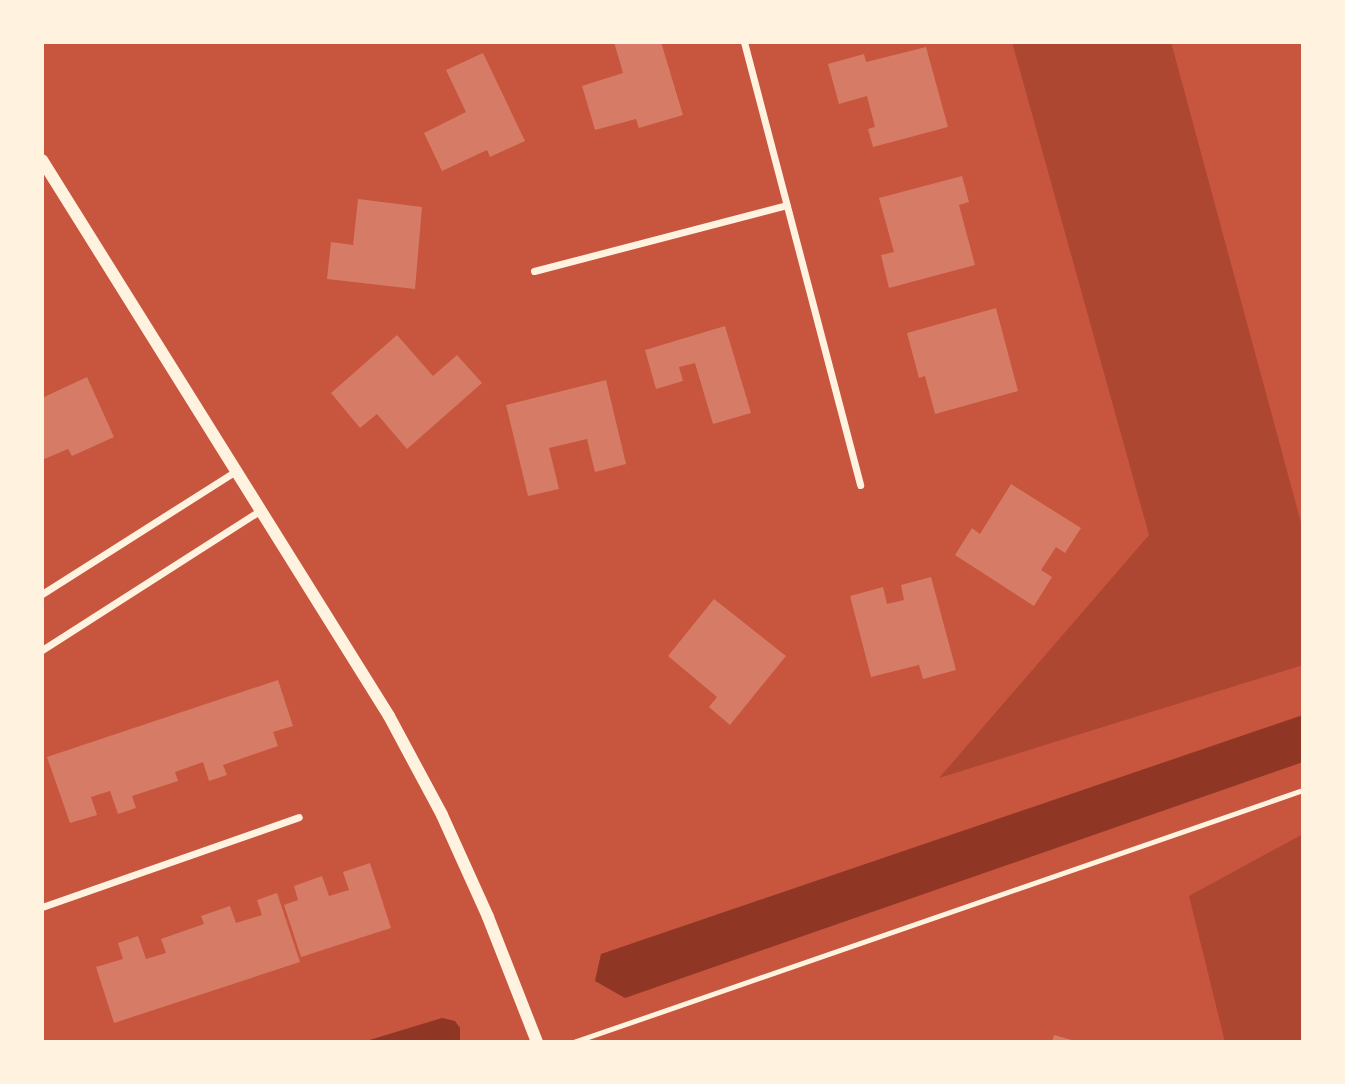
<!DOCTYPE html>
<html>
<head>
<meta charset="utf-8">
<style>
  body { margin:0 }
  #map { position:relative; width:1345px; height:1084px; overflow:hidden; background:#c8553d; font-family:Raleway,sans-serif }
  div>[style] { position:absolute }
  [style*='--x'] { left:calc(var(--x)*1px); top:calc(var(--y)*1px); width:calc(var(--w)*1px); rotate:calc(var(--a)*1deg) }
  .green>* { inset:0; background:#ae4732 }
  .water>* { inset:0; background:#8f3625 }
  .building>* { inset:0; background:#d67c66 }
  .path>* { height:4.5px; margin:-2.25px; padding:0 2.25px; transform-origin:2.25px; border-radius:2.25px; background:#fff3e0 }
  .minor>* { height:7px; margin:-3.5px; padding:0 3.5px; transform-origin:3.5px; border-radius:3.5px; background:#fff3e0 }
  .tertiary>* { height:12px; margin:-6px; padding:0 6px; transform-origin:6px; border-radius:6px; background:#fff3e0 }
  span { translate:-50% -50%; white-space:nowrap; text-align:center; line-height:1.15; -webkit-text-stroke:6px #fff3e0; paint-order:stroke }
  .frame { position:absolute; inset:0; border:44px solid #fff3e0; pointer-events:none }
</style>
</head>
<body>
<div id="map">
  <div class="green">
    <div style="clip-path:polygon(1012px 42px,1171px 42px,1303px 530px,1303px 665px,939px 778px,1149px 535px)"></div>
    <div style="clip-path:polygon(1303px 834px,1303px 1042px,1225px 1042px,1189px 896px)"></div>
  </div>
  <div class="water">
    <div style="clip-path:polygon(1303px 715px,1303px 762px,625px 998px,595px 981px,601px 954px)"></div>
    <div style="clip-path:polygon(442px 1018px,455px 1021px,460px 1028px,460px 1042px,363px 1042px)"></div>
  </div>
  <div class="building">
    <div style="clip-path:polygon(614px 42px,661px 42px,683px 115px,639px 128px,636px 119px,595px 130px,582px 86px,623px 73px)"></div>
    <div style="clip-path:polygon(926px 47px,948px 127px,873px 147px,868px 129px,875px 127px,867px 96px,839px 104px,828px 64px,864px 54px,866px 62px)"></div>
    <div style="clip-path:polygon(483px 53px,525px 141px,490px 157px,487px 150px,442px 171px,424px 133px,466px 112px,446px 70px)"></div>
    <div style="clip-path:polygon(962px 176px,969px 202px,959px 205px,975px 265px,889px 288px,881px 255px,894px 252px,879px 198px)"></div>
    <div style="clip-path:polygon(358px 199px,422px 207px,415px 289px,327px 279px,331px 242px,353px 245px)"></div>
    <div style="clip-path:polygon(996px 308px,1018px 391px,935px 414px,925px 376px,919px 378px,907px 333px)"></div>
    <div style="clip-path:polygon(725px 326px,751px 413px,713px 424px,695px 363px,679px 367px,683px 381px,656px 389px,645px 350px)"></div>
    <div style="clip-path:polygon(397px 335px,433px 376px,457px 355px,482px 383px,407px 449px,377px 414px,360px 428px,331px 393px)"></div>
    <div style="clip-path:polygon(87px 377px,114px 437px,72px 456px,68px 449px,42px 460px,42px 398px)"></div>
    <div style="clip-path:polygon(606px 380px,626px 464px,595px 472px,587px 439px,549px 448px,559px 489px,528px 496px,506px 405px)"></div>
    <div style="clip-path:polygon(1011px 484px,1081px 528px,1065px 553px,1056px 547px,1041px 570px,1052px 577px,1034px 606px,955px 555px,972px 528px,980px 534px)"></div>
    <div style="clip-path:polygon(931px 577px,956px 670px,923px 679px,919px 665px,871px 677px,850px 596px,883px 587px,887px 604px,904px 600px,901px 585px)"></div>
    <div style="clip-path:polygon(714px 599px,786px 656px,730px 725px,709px 707px,717px 697px,668px 656px)"></div>
    <div style="clip-path:polygon(278px 680px,293px 726px,273px 732px,278px 746px,223px 765px,227px 775px,209px 781px,203px 762px,175px 772px,178px 781px,132px 796px,136px 808px,118px 814px,110px 791px,91px 797px,97px 815px,70px 823px,47px 757px)"></div>
    <div style="clip-path:polygon(370px 863px,391px 928px,301px 957px,284px 905px,298px 900px,294px 886px,322px 876px,329px 896px,349px 890px,343px 872px)"></div>
    <div style="clip-path:polygon(277px 893px,300px 962px,114px 1023px,96px 967px,123px 959px,118px 943px,138px 936px,146px 959px,166px 953px,161px 939px,204px 924px,201px 916px,230px 906px,236px 923px,262px 915px,257px 900px)"></div>
    <div style="clip-path:polygon(1054px 1035px,1075px 1041px,1075px 1042px,1052px 1042px)"></div>
  </div>
  <div class="path">
    <div style="--x:574;--y:1042;--w:771;--a:-19.07"></div>
  </div>
  <div class="minor">
    <div style="--x:744;--y:42;--w:458;--a:75.3"></div>
    <div style="--x:534;--y:271;--w:261;--a:-14.6"></div>
    <div style="--x:42;--y:594;--w:227;--a:-32.4"></div>
    <div style="--x:42;--y:650;--w:258;--a:-32.6"></div>
    <div style="--x:42;--y:907;--w:272;--a:-19.3"></div>
  </div>
  <div class="tertiary">
    <div style="--x:42;--y:160;--w:655;--a:58.03"></div>
    <div style="--x:389;--y:716;--w:112;--a:61.8"></div>
    <div style="--x:442;--y:815;--w:112;--a:65.7"></div>
    <div style="--x:488;--y:917;--w:134;--a:68.6"></div>
  </div>
  <div class="frame"></div>
</div>
</body>
</html>
